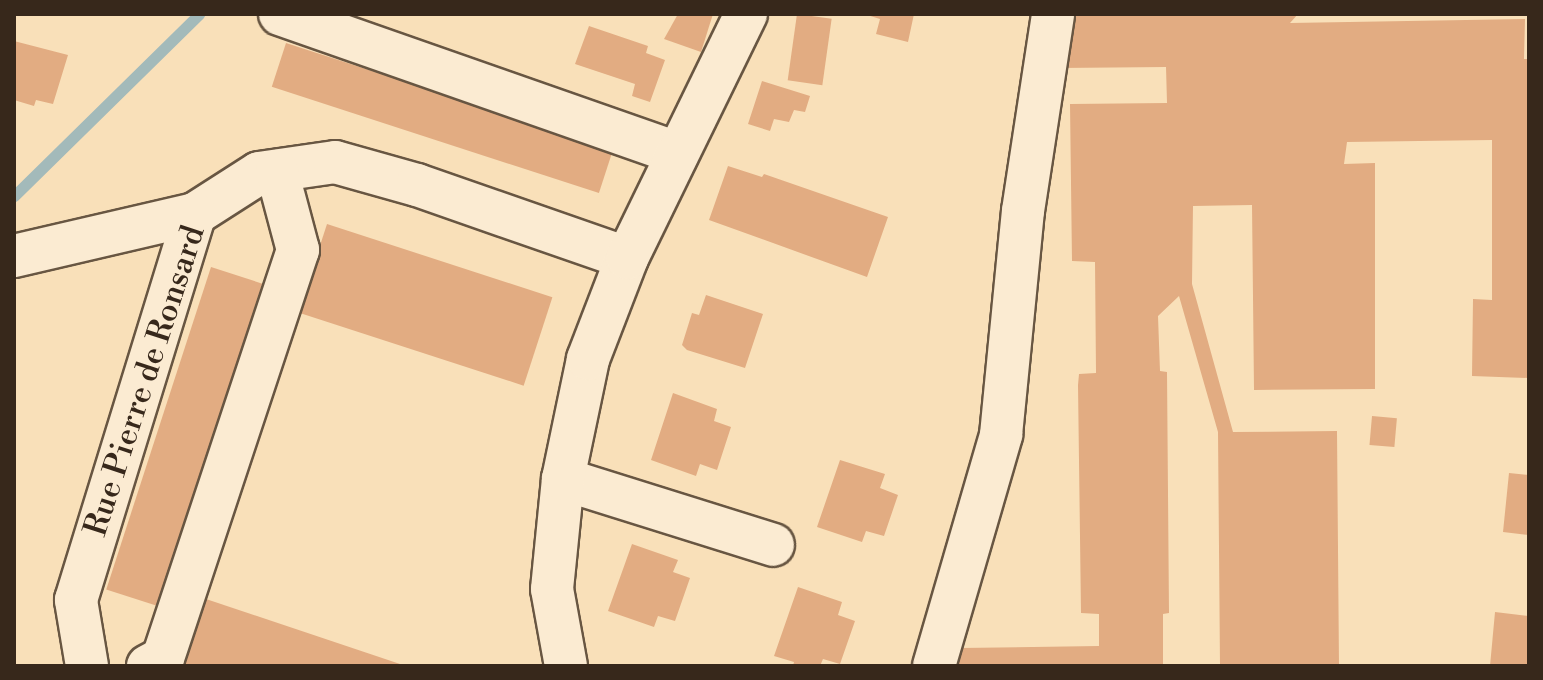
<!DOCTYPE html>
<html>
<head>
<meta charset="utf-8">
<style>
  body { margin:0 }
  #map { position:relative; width:1543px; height:680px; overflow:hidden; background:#f9e0b9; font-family:"Libre Bodoni",serif }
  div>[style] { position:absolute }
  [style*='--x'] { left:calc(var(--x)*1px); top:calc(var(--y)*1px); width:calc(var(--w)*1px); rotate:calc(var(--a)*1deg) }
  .stream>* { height:11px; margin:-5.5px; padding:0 5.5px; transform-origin:5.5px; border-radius:5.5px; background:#a3baba }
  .building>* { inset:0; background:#e2ac82; transform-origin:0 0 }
  .roads { filter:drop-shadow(2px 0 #685642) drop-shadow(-2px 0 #685642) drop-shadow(0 2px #685642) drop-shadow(0 -2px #685642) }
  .minor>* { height:42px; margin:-21px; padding:0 21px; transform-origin:21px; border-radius:21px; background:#fbebd2 }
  span { translate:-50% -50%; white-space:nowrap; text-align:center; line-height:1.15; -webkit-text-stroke:8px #fbebd2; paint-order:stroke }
  .street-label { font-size:32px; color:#37281b }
  .frame { position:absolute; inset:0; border:16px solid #37281b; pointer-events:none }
</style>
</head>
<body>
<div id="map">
  <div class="stream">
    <div style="--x:14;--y:196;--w:260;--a:-44.5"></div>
  </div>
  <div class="building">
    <div style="clip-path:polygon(678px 14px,713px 14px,701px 52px,664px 39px)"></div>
    <div style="left:797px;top:14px;width:35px;height:67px;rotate:8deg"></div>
    <div style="clip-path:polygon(864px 14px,914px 14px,908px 42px,876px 34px,880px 19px)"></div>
    <div style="clip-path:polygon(1069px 14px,1298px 14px,1290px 23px,1525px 19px,1524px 59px,1529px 59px,1529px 378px,1472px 376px,1473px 299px,1492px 300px,1492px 140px,1347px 142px,1344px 164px,1375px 163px,1375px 389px,1254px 390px,1252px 205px,1193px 206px,1192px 284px,1233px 432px,1337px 431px,1339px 666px,1220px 666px,1218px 432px,1179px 296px,1158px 316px,1160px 371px,1167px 372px,1169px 613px,1163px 614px,1163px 666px,958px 666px,961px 648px,1099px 646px,1099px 614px,1081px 613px,1078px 385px,1079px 374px,1096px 373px,1095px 262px,1072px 261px,1070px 104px,1167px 103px,1166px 67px,1059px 68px)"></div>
    <div style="clip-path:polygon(589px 26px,648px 46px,646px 53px,665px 60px,650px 102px,632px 96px,635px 84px,575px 64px)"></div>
    <div style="clip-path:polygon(14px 41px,68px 55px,53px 104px,36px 100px,34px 106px,14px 100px)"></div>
    <div style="left:286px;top:43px;width:344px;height:46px;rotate:18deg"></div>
    <div style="clip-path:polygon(762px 81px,810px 96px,805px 112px,794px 110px,789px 122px,774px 119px,770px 131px,748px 124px)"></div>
    <div style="clip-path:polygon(728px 166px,762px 177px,764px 174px,888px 217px,867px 277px,709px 220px)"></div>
    <div style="left:327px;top:224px;width:237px;height:93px;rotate:18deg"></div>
    <div style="left:211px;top:267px;width:54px;height:339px;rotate:18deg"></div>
    <div style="clip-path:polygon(706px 295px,763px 314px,745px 368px,687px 350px,682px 345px,692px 313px,699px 315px)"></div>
    <div style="clip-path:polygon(673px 393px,717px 409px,714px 421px,731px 427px,717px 470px,700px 464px,696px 476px,651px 460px)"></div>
    <div style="left:1372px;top:416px;width:25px;height:29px;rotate:5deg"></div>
    <div style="clip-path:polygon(840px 460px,885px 474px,880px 488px,898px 495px,884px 536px,866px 531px,862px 542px,817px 527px)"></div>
    <div style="clip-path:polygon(1509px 473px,1529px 475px,1529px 535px,1503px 532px)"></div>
    <div style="clip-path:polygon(632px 544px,678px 560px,673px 572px,690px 578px,675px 621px,658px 616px,654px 627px,608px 611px)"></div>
    <div style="clip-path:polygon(798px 587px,842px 602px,838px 615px,855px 621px,840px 664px,823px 659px,820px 666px,793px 666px,794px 662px,774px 656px)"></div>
    <div style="clip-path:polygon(203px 598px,403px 665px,403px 666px,180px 666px)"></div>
    <div style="clip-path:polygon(1495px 612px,1529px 616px,1529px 666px,1490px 666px)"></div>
  </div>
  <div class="roads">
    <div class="minor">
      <div style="--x:280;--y:14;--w:421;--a:19.3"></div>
      <div style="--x:14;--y:256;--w:186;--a:-13.1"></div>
      <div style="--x:195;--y:214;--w:76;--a:-32.6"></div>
      <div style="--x:259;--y:173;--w:77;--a:-8.2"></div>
      <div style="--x:335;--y:162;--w:85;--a:15.7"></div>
      <div style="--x:417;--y:185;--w:222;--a:19.2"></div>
      <div style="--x:563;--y:479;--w:220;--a:17.4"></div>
      <div style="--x:87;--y:666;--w:67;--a:-99.5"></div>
      <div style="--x:76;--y:600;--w:404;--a:-72.9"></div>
      <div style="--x:148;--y:666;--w:17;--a:-28"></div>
      <div style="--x:163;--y:658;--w:430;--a:-71.7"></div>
      <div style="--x:298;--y:250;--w:82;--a:-104.9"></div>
      <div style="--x:566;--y:666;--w:78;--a:-100.3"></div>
      <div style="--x:552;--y:589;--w:111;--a:-84.3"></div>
      <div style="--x:563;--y:479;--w:123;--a:-78.2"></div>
      <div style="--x:588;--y:359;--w:108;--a:-68.9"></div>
      <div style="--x:627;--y:258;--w:271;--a:-64"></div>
      <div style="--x:934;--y:666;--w:241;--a:-73.8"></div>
      <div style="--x:1001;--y:435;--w:225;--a:-84.4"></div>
      <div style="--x:1023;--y:211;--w:199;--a:-81.3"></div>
    </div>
  </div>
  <div class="street-label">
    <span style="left:145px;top:381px;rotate:-72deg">Rue Pierre de Ronsard</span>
  </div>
  <div class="frame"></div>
</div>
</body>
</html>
